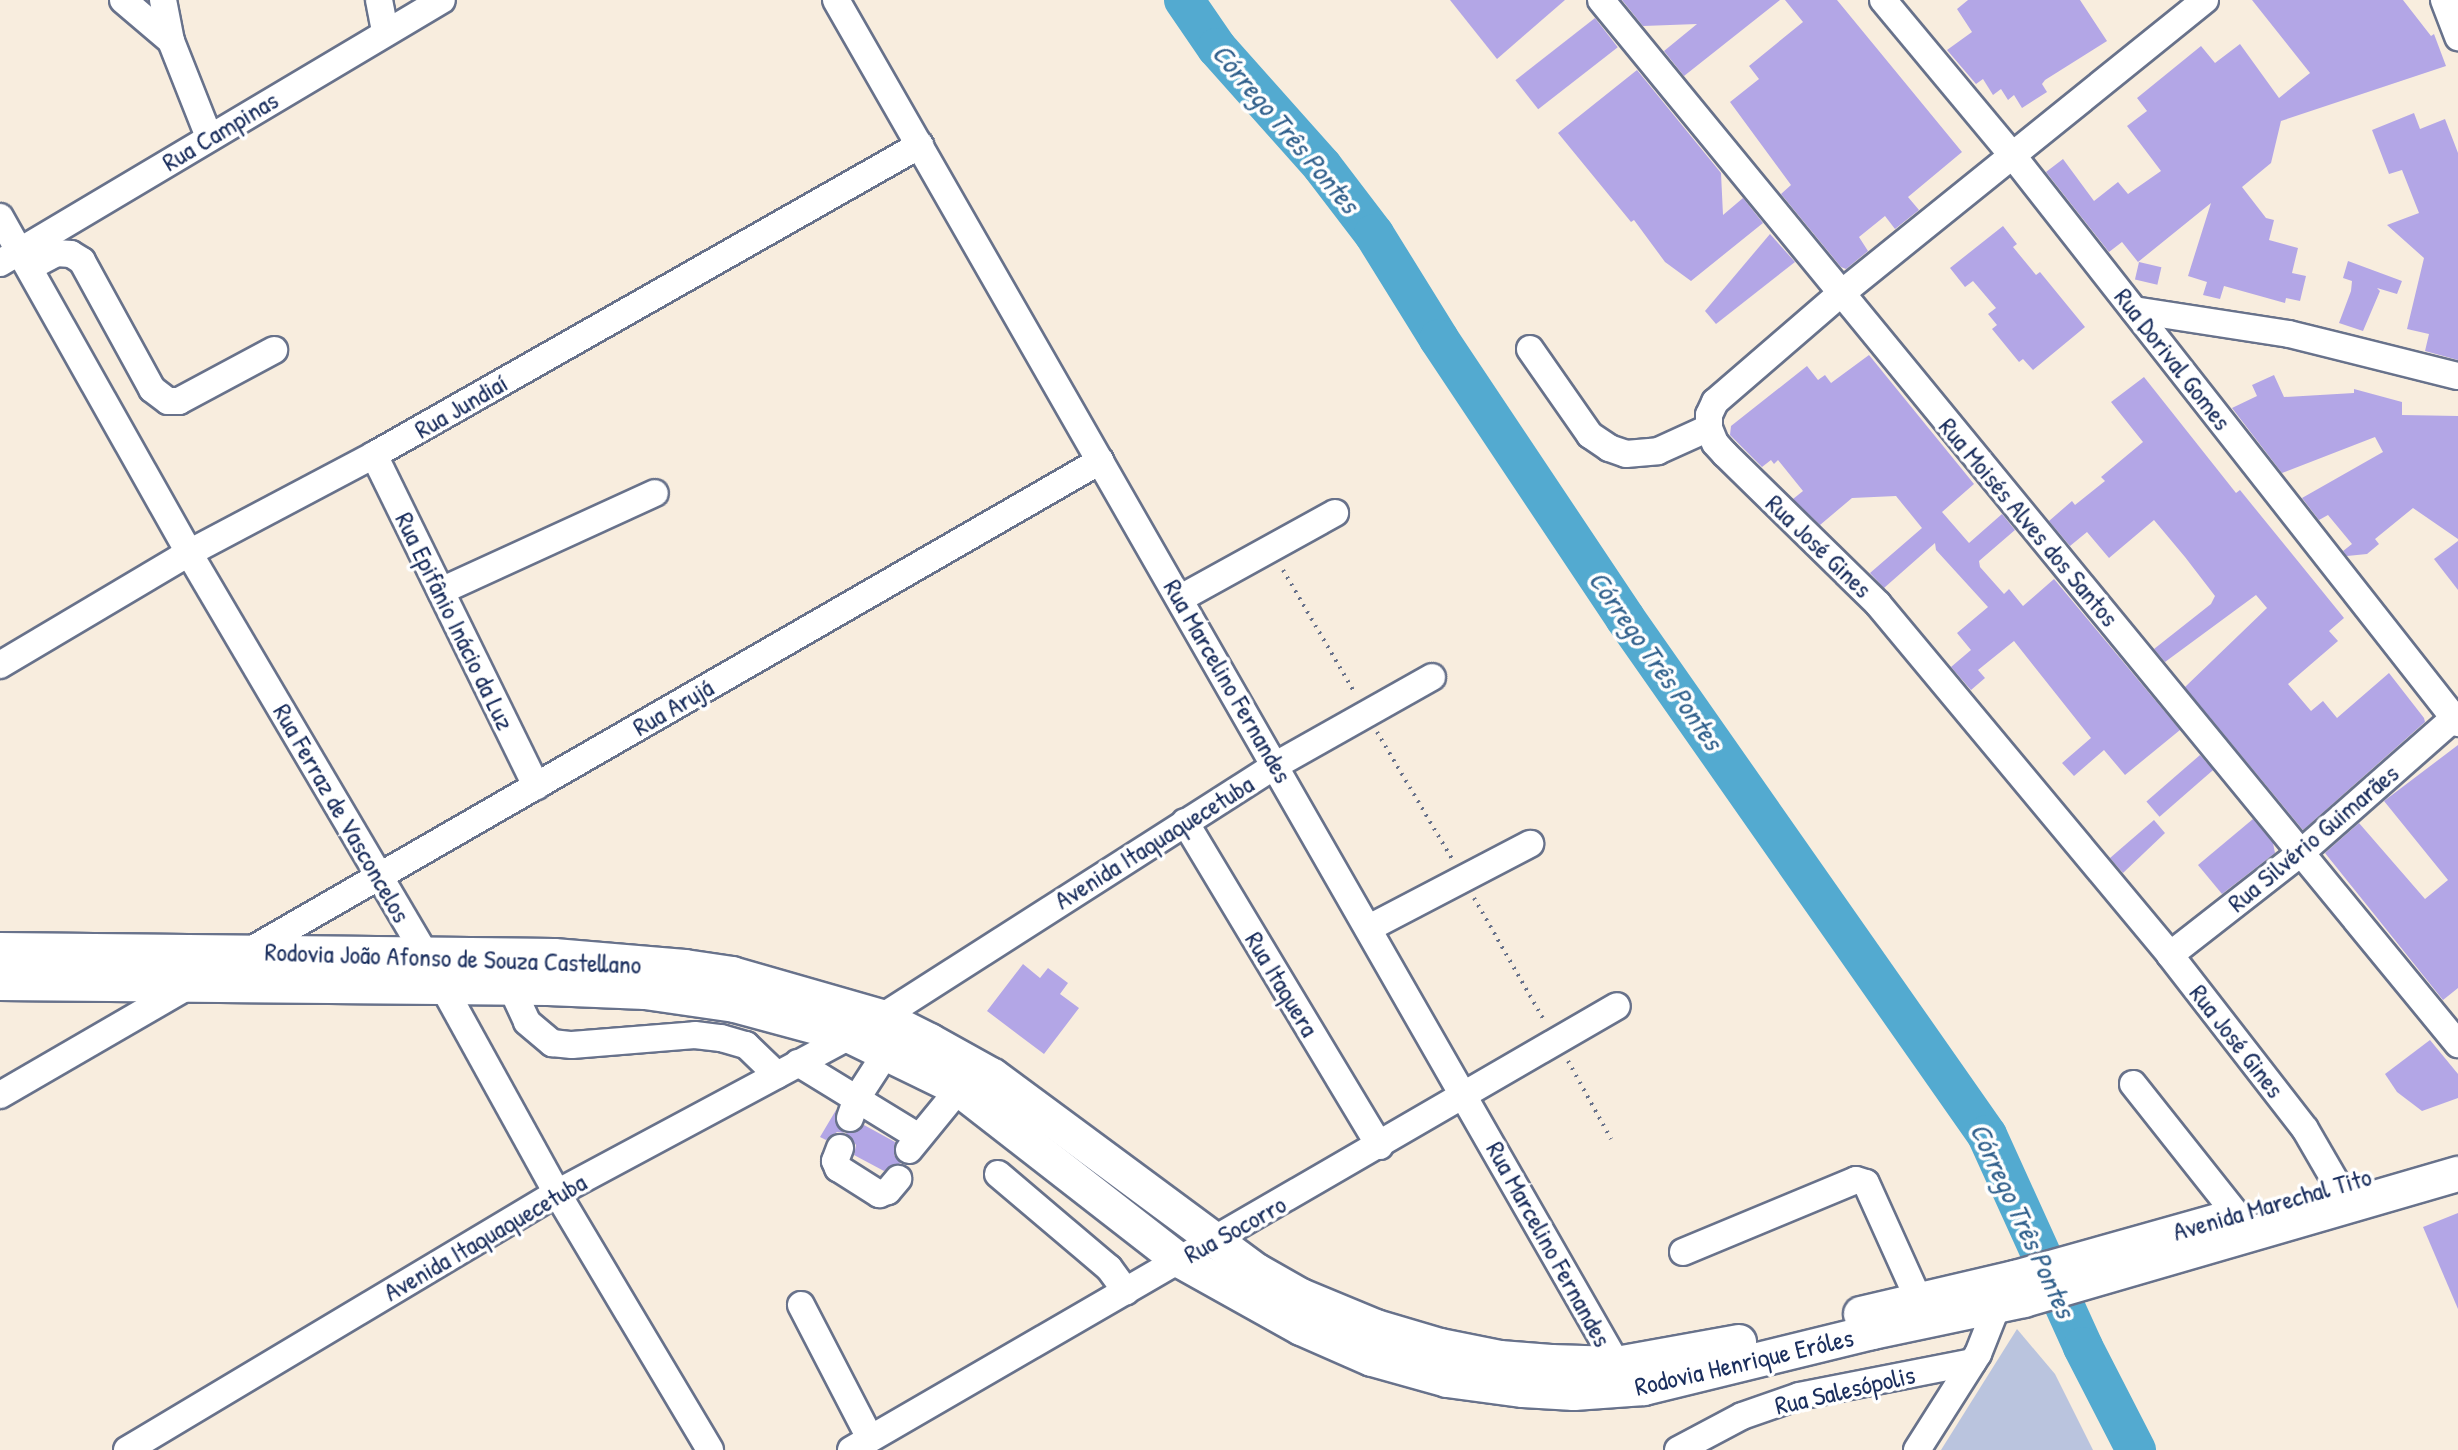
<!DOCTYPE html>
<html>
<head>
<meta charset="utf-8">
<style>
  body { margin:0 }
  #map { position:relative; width:2458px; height:1450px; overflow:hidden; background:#f8edde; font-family:"Patrick Hand",sans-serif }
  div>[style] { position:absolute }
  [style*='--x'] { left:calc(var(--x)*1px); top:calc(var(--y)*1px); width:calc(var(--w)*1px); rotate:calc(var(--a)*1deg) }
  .industrial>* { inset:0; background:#bac4de }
  .river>* { height:40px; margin:-20px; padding:0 20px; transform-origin:20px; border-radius:20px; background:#53aad0 }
  .building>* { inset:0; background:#b3a6e6; transform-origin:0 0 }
  .path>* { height:4px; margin-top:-2px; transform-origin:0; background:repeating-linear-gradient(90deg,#68728b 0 2px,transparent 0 8px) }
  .roads { filter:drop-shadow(2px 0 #68728b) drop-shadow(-2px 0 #68728b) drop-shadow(0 2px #68728b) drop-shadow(0 -2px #68728b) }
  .minor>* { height:26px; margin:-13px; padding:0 13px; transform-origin:13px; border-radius:13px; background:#fff }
  .major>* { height:34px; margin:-17px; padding:0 17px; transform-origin:17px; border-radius:17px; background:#fff }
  span { translate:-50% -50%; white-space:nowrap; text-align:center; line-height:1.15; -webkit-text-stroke:7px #fff; paint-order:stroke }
  .street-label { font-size:26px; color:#1b2f5e }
  .water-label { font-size:28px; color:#31608c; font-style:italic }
</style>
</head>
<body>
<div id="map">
  <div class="industrial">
    <div style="clip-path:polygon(2017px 1329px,2055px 1374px,2093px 1450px,1941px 1450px)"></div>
  </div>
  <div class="river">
    <div style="--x:1184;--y:0;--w:58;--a:55.5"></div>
    <div style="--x:1217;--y:48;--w:158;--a:48.3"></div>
    <div style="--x:1322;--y:166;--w:86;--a:52.6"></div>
    <div style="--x:1374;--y:234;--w:123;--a:58.2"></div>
    <div style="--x:1439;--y:339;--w:335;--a:56.3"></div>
    <div style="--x:1625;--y:618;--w:631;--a:55"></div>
    <div style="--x:1987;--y:1135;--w:233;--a:65.6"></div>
    <div style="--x:2083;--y:1347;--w:116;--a:62.8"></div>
  </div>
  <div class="building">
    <div style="clip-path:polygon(1450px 0,1565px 0,1497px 59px)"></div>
    <div style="clip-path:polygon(1622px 0,1780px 0,1684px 76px,1664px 51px,1697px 24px,1643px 26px)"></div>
    <div style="clip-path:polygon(1785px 0,1837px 0,1962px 152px,1908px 197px,1919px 210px,1895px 229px,1885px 216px,1859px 237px,1868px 251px,1846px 269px,1841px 267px,1781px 194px,1791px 185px,1730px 102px,1759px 79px,1749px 66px,1803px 22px)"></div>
    <div style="clip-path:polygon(1968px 0,2080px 0,2107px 41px,2045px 80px,2042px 84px,2047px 92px,2022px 108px,2014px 95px,2008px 100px,2001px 89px,1993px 95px,1983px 79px,1976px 84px,1947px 50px,1972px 32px,1957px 9px)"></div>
    <div style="clip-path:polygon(2252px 0,2403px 0,2431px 36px,2434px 34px,2446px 66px,2281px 121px,2271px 163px,2242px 187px,2266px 218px,2274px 220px,2269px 240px,2298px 248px,2292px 273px,2306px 276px,2300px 301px,2286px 298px,2285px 303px,2224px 286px,2220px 299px,2203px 295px,2207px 282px,2188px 276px,2211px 203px,2138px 262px,2122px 242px,2109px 252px,2046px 172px,2063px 159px,2094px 201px,2118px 182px,2128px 194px,2161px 171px,2127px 126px,2147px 111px,2137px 98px,2201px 46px,2215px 63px,2240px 44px,2279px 98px,2310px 73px)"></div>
    <div style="left:1595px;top:18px;width:37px;height:101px;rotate:52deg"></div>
    <div style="clip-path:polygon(1637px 70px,1721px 173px,1723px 215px,1743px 198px,1763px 223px,1691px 281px,1665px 262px,1634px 220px,1631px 222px,1558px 133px)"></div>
    <div style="clip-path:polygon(2414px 113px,2420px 129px,2445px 119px,2458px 153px,2458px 360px,2425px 351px,2429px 334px,2407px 329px,2424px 258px,2387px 225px,2419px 213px,2402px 170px,2389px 174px,2372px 130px)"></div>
    <div style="clip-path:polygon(2003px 226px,2017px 244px,2013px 247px,2036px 275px,2040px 272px,2085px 327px,2033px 370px,2023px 359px,2019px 362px,1992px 329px,1997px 325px,1988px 314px,1996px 308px,1973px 281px,1965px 287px,1950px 268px)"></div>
    <div style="clip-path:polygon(1770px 234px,1795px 262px,1716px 324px,1705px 311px)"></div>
    <div style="clip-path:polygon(2348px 261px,2402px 281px,2397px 294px,2377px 288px,2380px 291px,2363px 331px,2339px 323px,2351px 291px,2352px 281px,2343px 278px)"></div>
    <div style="left:2139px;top:262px;width:23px;height:18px;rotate:13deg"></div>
    <div style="clip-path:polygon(1869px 355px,1974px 484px,1942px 512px,1969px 543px,2002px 514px,2015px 530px,1979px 561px,1980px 567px,2004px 594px,2009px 589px,2023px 606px,2054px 579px,2180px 730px,2125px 775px,2104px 750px,2074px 776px,2062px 763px,2091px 738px,2014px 641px,1978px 670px,1985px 678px,1971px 690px,1951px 667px,1971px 650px,1957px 633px,1988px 607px,1936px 550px,1935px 543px,1884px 588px,1870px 573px,1922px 528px,1896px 496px,1852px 498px,1820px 525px,1793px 499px,1803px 491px,1778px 460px,1774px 464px,1771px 460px,1762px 467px,1730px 435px,1731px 426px,1807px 366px,1818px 380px,1825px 375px,1831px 383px)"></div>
    <div style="clip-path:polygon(2274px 375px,2284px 397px,2354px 393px,2354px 389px,2402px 402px,2402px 415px,2458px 416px,2458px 539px,2413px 508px,2375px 539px,2379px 544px,2367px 554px,2347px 556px,2343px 551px,2352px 544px,2328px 515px,2319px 520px,2302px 498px,2383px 452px,2375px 437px,2282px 473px,2232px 408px,2257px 396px,2252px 385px)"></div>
    <div style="clip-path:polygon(2144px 377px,2236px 493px,2240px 490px,2344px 618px,2329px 631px,2338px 641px,2288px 684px,2311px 711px,2323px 701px,2337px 718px,2389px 673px,2424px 718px,2425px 722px,2303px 830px,2185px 687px,2267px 608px,2256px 595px,2165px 662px,2154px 649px,2211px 604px,2215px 596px,2185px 557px,2154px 520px,2109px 558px,2087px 532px,2070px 546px,2049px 521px,2072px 501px,2075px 505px,2105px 481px,2101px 477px,2143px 442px,2111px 402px)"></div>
    <div style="clip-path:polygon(2458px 541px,2458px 590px,2434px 559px)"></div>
    <div style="clip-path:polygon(2458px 745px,2458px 988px,2443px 1000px,2325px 853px,2359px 823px,2425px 899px,2448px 880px,2384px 801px)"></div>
    <div style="left:2200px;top:755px;width:20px;height:71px;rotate:49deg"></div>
    <div style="clip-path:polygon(2253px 819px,2273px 843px,2275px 853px,2222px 894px,2198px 865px)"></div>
    <div style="clip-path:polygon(2154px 820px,2165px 833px,2123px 873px,2110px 858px)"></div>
    <div style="clip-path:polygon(1023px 964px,1040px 978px,1048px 968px,1068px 983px,1060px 994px,1079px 1008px,1044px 1054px,987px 1011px)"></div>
    <div style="clip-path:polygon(2430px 1040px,2458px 1074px,2458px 1098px,2422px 1111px,2397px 1092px,2385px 1074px)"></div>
    <div style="clip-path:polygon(836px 1110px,835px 1122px,844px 1133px,837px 1132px,826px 1140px,820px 1137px)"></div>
    <div style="clip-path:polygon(864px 1125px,895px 1142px,894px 1155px,901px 1163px,884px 1171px,854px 1155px,856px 1145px,846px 1133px,854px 1133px)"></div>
    <div style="clip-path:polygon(2458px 1213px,2458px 1309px,2423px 1227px)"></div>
  </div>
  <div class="path">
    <div style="--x:1283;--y:570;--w:143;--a:59.7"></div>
    <div style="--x:1377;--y:732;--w:147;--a:59.4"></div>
    <div style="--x:1474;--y:898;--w:143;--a:60.2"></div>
    <div style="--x:1568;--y:1061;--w:89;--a:61.1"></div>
  </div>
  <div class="roads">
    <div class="minor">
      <div style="--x:123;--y:0;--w:63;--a:40.5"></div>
      <div style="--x:163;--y:0;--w:42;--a:79"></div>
      <div style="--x:171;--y:41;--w:103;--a:68.4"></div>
      <div style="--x:379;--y:0;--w:33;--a:79"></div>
      <div style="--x:836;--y:0;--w:1572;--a:60.21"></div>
      <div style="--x:1601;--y:0;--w:1351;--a:50.62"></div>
      <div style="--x:1883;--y:0;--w:203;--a:50.2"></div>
      <div style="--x:2013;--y:156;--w:721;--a:51.87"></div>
      <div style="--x:2205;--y:0;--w:469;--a:141.1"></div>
      <div style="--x:1840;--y:294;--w:165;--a:139.2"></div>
      <div style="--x:1715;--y:402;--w:14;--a:115"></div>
      <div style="--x:1709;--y:415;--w:13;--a:90"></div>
      <div style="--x:1709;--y:428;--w:16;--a:68"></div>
      <div style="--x:1715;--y:443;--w:15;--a:48"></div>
      <div style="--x:1725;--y:454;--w:214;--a:44.4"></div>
      <div style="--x:1878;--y:604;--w:457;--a:50.2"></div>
      <div style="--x:2170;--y:955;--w:220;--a:52.2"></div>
      <div style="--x:2305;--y:1129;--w:66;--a:59.9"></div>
      <div style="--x:2444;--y:0;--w:40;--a:69"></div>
      <div style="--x:0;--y:217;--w:386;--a:60.6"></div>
      <div style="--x:189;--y:553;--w:465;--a:59.5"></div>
      <div style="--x:425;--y:954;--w:273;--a:61.1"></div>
      <div style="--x:557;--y:1193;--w:299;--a:59.2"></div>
      <div style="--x:0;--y:263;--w:514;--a:-30.75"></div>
      <div style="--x:30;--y:267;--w:30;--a:-28"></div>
      <div style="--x:56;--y:253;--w:15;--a:4"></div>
      <div style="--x:71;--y:254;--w:13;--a:32"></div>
      <div style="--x:82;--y:261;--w:146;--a:61.3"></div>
      <div style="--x:152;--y:389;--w:20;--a:37"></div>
      <div style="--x:168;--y:401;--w:11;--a:0"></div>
      <div style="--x:179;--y:401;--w:108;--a:-28.2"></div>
      <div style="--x:2134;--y:310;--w:157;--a:8.8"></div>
      <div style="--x:2289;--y:334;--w:174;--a:14"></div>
      <div style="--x:1530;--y:349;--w:105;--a:55.1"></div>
      <div style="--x:1590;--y:435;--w:23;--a:34"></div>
      <div style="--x:1609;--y:448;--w:18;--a:19"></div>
      <div style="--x:1626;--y:454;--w:32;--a:-5"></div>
      <div style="--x:1658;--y:451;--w:56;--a:-24.3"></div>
      <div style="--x:374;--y:455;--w:369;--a:63.9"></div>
      <div style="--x:441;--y:591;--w:235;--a:-24.6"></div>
      <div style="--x:1181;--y:598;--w:176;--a:-28.9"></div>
      <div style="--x:0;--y:665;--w:220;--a:-30.7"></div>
      <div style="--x:189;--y:553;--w:209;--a:-27.9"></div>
      <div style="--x:374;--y:455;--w:628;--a:-29.59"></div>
      <div style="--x:1185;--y:822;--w:378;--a:59"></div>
      <div style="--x:1369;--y:928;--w:182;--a:-27.6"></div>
      <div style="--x:246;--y:953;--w:986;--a:-29.95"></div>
      <div style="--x:2170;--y:955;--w:167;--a:-38"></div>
      <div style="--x:2302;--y:852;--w:203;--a:-41.4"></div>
      <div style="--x:511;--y:987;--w:38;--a:65"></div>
      <div style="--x:527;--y:1022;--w:33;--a:40"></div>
      <div style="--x:552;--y:1043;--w:20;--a:6"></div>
      <div style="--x:572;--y:1045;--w:123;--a:-4.6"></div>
      <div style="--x:695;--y:1035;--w:26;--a:7"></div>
      <div style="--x:721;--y:1038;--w:26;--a:16"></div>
      <div style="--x:746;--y:1045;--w:43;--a:44.1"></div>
      <div style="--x:882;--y:1017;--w:468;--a:-32.6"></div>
      <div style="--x:1276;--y:765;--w:179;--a:-29.4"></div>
      <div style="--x:798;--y:1063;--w:140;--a:31.5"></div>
      <div style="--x:2133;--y:1084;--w:167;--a:51.6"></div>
      <div style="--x:0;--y:1095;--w:215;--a:-30.1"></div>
      <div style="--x:850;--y:1118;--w:21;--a:-71"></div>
      <div style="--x:857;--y:1098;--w:54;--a:-57.2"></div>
      <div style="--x:840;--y:1148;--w:14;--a:111"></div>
      <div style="--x:835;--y:1161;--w:8;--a:67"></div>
      <div style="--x:838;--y:1168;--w:49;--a:32.4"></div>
      <div style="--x:879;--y:1194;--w:9;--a:-18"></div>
      <div style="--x:888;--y:1191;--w:16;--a:-50"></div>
      <div style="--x:909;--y:1150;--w:79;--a:-50.7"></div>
      <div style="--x:998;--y:1174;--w:145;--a:40.3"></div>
      <div style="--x:1109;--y:1268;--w:29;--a:54"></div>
      <div style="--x:1683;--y:1252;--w:187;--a:-22.6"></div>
      <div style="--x:1856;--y:1180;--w:10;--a:17"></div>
      <div style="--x:1866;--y:1183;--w:126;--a:65.7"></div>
      <div style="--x:801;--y:1305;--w:150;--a:62.6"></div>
      <div style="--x:127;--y:1450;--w:501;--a:-30.87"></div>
      <div style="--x:557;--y:1193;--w:332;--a:-28.2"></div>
      <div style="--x:851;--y:1450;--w:885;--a:-30.1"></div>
      <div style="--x:1678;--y:1450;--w:72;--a:-28"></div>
      <div style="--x:1742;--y:1416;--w:60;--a:-19.3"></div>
      <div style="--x:1799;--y:1396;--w:177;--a:-11.1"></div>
      <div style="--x:1917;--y:1450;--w:114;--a:-57.6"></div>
      <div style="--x:1978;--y:1354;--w:52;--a:-68.4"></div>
    </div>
    <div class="major">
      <div style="--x:0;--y:950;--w:554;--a:0.62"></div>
      <div style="--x:554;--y:956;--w:131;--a:4.8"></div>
      <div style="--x:685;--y:967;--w:48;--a:8.5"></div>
      <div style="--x:732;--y:974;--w:156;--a:16"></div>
      <div style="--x:882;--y:1017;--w:54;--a:26.6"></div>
      <div style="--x:930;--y:1041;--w:72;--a:29.1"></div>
      <div style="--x:993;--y:1076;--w:328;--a:36.5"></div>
      <div style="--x:1257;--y:1271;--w:51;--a:29.6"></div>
      <div style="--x:1301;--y:1296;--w:81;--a:22.5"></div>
      <div style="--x:1376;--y:1327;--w:67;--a:16.5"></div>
      <div style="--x:1440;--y:1346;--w:61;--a:11.3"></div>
      <div style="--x:1500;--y:1358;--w:51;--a:4.5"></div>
      <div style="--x:1551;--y:1362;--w:66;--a:1.7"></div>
      <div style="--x:1617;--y:1364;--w:124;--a:-10.2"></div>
      <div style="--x:0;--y:983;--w:548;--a:0.52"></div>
      <div style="--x:548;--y:988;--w:97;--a:2.4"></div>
      <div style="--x:645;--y:992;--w:91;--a:8.2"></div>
      <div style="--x:735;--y:1005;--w:119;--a:15.1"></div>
      <div style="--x:850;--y:1036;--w:121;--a:25.9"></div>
      <div style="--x:959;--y:1089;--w:279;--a:37.9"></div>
      <div style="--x:1179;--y:1260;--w:140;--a:29.1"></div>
      <div style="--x:1301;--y:1328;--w:77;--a:23.6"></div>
      <div style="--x:1372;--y:1359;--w:78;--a:15.6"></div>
      <div style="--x:1447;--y:1380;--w:77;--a:7.5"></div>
      <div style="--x:1523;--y:1390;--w:51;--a:3.4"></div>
      <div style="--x:1574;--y:1393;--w:70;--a:-4.1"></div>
      <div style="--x:1644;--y:1388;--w:235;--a:-13.8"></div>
      <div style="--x:1872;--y:1332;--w:155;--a:-11.9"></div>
      <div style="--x:2024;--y:1300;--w:452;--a:-16.2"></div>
      <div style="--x:1861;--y:1314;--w:158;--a:-13.2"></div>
      <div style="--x:2015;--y:1278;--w:221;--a:-15.7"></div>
    </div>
  </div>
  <div class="street-label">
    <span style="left:220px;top:131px;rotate:-31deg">Rua Campinas</span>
    <span style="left:2173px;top:359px;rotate:52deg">Rua Dorival Gomes</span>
    <span style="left:461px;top:406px;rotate:-30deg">Rua Jundiaí</span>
    <span style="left:2029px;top:522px;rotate:50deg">Rua Moisés Alves dos Santos</span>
    <span style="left:1819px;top:546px;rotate:44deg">Rua José Gines</span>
    <span style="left:455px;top:621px;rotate:64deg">Rua Epifânio Inácio da Luz</span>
    <span style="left:1228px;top:681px;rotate:60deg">Rua Marcelino Fernandes</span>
    <span style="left:673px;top:707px;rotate:-30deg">Rua Arujá</span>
    <span style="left:342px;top:813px;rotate:60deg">Rua Ferraz de Vasconcelos</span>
    <span style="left:2313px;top:838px;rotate:-40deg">Rua Silvério Guimarães</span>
    <span style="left:1154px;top:842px;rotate:-32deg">Avenida Itaquaquecetuba</span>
    <span style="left:453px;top:958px;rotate:2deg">Rodovia João Afonso de Souza Castellano</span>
    <span style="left:1282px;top:984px;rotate:59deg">Rua Itaquera</span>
    <span style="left:2237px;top:1041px;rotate:52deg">Rua José Gines</span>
    <span style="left:2272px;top:1204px;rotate:-16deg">Avenida Marechal Tito</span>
    <span style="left:1235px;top:1229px;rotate:-29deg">Rua Socorro</span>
    <span style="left:485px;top:1237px;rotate:-30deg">Avenida Itaquaquecetuba</span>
    <span style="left:1549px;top:1244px;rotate:61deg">Rua Marcelino Fernandes</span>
    <span style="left:1744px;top:1362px;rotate:-13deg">Rodovia Henrique Eróles</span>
    <span style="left:1845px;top:1390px;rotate:-13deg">Rua Salesópolis</span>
  </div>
  <div class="water-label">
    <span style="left:1286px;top:128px;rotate:50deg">Córrego Três Pontes</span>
    <span style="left:1656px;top:660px;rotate:55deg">Córrego Três Pontes</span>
    <span style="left:2023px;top:1220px;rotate:65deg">Córrego Três Pontes</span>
  </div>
</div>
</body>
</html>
